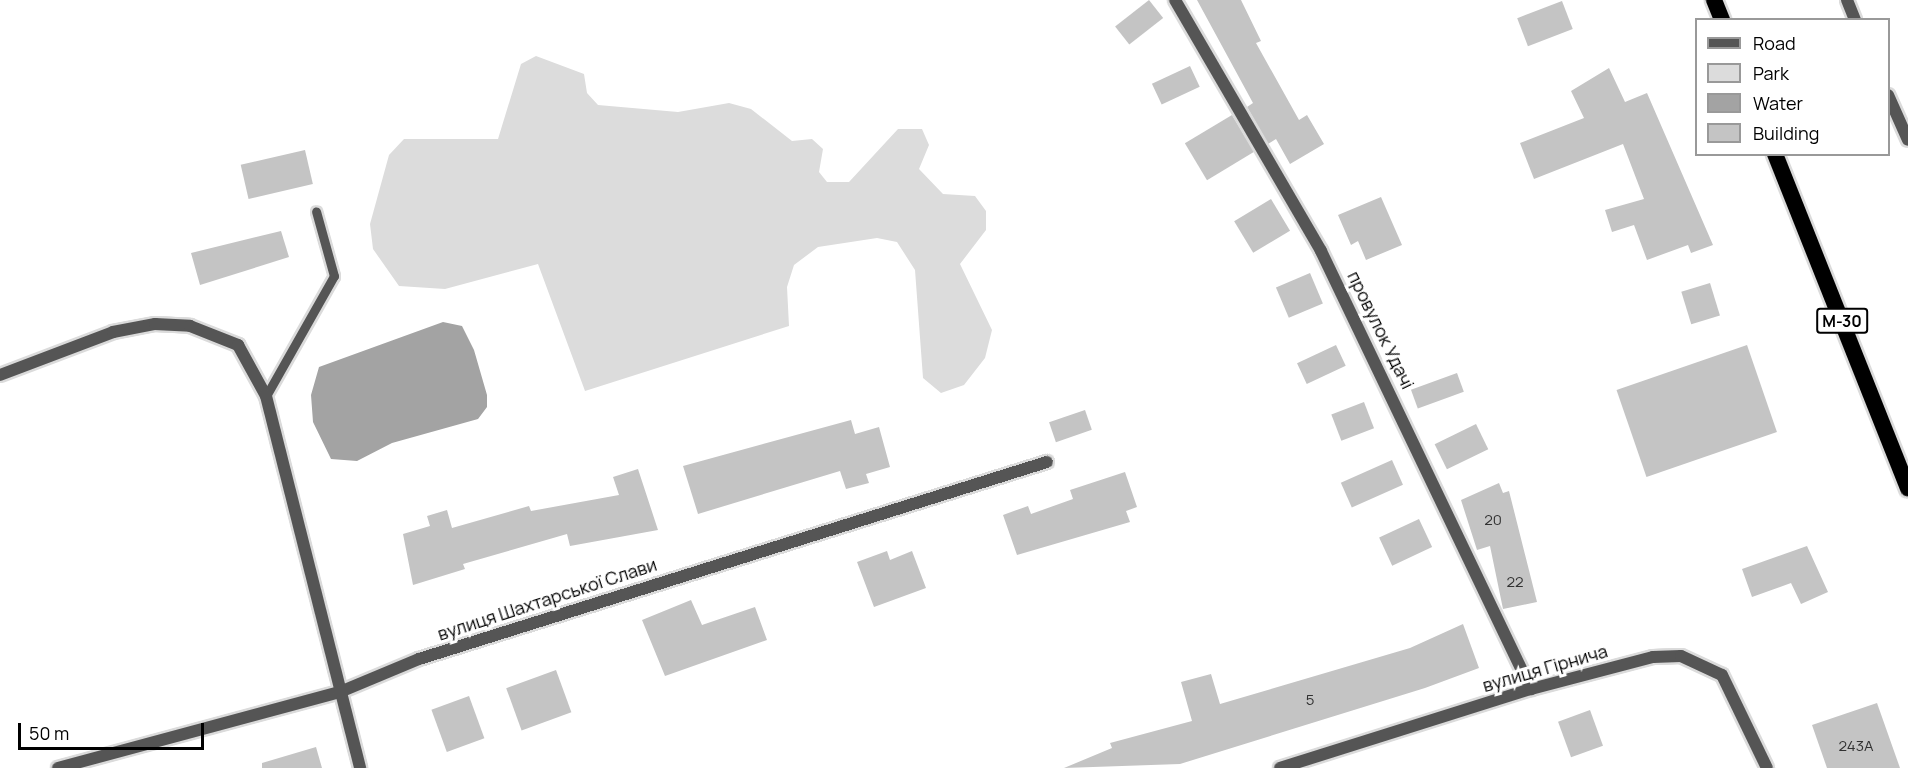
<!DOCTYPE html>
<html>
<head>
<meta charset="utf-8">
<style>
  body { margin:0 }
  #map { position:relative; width:1908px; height:768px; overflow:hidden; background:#fff; font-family:Manrope,sans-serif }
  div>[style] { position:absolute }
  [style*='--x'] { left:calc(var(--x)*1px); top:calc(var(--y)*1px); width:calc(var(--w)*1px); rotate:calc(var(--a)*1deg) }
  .green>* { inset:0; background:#dcdcdc }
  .water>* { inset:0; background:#a3a3a3 }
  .building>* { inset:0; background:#c4c4c4; transform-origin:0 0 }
  .roads { filter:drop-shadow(2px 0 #dbdbdb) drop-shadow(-2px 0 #dbdbdb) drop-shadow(0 2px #dbdbdb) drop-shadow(0 -2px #dbdbdb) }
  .service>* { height:9px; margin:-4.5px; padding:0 4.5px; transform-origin:4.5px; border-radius:4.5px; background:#555 }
  .pedestrian>* { height:12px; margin:-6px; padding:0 6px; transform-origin:6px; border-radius:6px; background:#555 }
  .minor>* { height:12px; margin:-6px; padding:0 6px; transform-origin:6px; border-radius:6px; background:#555 }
  .trunk>* { height:16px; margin:-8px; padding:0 8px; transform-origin:8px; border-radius:8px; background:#000 }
  span { translate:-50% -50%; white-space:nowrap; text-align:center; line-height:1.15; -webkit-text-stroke:6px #fff; paint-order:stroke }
  .number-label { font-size:15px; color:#313131 }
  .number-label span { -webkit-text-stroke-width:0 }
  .shield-label span { padding:2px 4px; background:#fff; border:2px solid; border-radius:4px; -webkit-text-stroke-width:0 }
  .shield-label { font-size:16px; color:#000; font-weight:700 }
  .street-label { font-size:18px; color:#000 }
  .legend { position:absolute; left:1695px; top:18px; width:195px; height:138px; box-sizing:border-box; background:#fff; border:2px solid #999; margin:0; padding:8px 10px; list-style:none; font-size:18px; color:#000 }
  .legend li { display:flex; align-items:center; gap:12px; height:30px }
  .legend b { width:30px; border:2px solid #999 }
  .scale { position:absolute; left:18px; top:723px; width:186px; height:27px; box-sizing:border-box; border:3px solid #000; border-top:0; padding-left:8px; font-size:18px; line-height:21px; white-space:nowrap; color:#000; -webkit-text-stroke:4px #fff; paint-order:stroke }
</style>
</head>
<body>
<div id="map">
  <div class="green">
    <div style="clip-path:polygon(536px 56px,584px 74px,587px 93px,598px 105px,678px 112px,729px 103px,751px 109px,792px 141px,812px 139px,823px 149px,819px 172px,827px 182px,849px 182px,898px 129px,922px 129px,929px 145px,919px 169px,943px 194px,975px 196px,986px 211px,986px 230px,960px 264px,992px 330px,985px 358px,964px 385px,941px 393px,923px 378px,915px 270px,897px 242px,877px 238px,818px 247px,794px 265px,787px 287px,789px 326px,585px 391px,538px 264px,445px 289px,399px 286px,373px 249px,370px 224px,389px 155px,404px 139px,498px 139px,521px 64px)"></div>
  </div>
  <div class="water">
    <div style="clip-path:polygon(443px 322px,462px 326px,474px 350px,487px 395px,487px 407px,478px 419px,392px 443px,357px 461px,331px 459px,313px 422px,311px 395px,319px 367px)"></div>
  </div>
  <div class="building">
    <div style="left:1149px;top:0;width:23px;height:43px;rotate:52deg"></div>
    <div style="clip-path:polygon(1197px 0,1241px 0,1261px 41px,1256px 43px,1299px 120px,1307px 115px,1324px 144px,1290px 164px,1276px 139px,1268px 144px,1247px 107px,1253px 103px)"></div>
    <div style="left:1562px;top:1px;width:30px;height:48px;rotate:69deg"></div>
    <div style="left:1190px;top:66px;width:23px;height:42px;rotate:65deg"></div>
    <div style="clip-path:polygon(1609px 68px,1625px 102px,1647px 93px,1713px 245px,1691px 253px,1688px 245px,1647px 260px,1634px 225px,1612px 232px,1605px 210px,1644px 199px,1623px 144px,1534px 179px,1520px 143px,1584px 118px,1571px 91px)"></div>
    <div style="left:1232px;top:115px;width:43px;height:55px;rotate:59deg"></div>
    <div style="left:305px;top:150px;width:35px;height:66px;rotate:77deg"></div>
    <div style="clip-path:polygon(1381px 197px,1402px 245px,1366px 260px,1358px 241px,1351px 245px,1338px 215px)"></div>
    <div style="left:1271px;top:199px;width:37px;height:43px;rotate:59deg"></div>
    <div style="clip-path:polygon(281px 231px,289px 257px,200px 285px,191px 253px)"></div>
    <div style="left:1310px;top:273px;width:33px;height:37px;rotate:67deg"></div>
    <div style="left:1710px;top:283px;width:34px;height:30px;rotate:73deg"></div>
    <div style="left:1336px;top:345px;width:23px;height:43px;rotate:65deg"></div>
    <div style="left:1747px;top:345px;width:92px;height:138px;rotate:71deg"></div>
    <div style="left:1457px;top:373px;width:20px;height:49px;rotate:70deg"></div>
    <div style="left:1364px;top:402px;width:28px;height:35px;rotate:69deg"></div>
    <div style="left:1085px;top:410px;width:21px;height:38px;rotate:71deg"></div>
    <div style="clip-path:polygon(851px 420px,855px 434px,879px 427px,890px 467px,866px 474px,869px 483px,846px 489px,840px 471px,698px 514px,683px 466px)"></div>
    <div style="left:1476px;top:424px;width:28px;height:46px;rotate:64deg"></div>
    <div style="left:1392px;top:460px;width:27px;height:56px;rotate:66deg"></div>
    <div style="clip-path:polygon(638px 469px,658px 530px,570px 546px,567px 534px,463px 564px,465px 569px,413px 585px,403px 534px,430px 526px,427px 516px,447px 510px,452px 528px,529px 506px,531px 511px,619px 495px,613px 477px)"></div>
    <div style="clip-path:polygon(1125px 472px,1137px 507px,1126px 511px,1130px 522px,1017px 555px,1003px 515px,1028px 506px,1031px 514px,1073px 499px,1070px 490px)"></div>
    <div style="clip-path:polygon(1499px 483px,1503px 493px,1509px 491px,1537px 602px,1503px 609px,1490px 546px,1477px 550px,1461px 500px)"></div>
    <div style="left:1419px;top:519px;width:31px;height:44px;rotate:65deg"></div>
    <div style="clip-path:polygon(1807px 546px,1828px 592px,1801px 604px,1791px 583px,1752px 597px,1742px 569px)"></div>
    <div style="clip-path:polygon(887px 551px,890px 560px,912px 551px,926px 588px,874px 607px,857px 562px)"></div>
    <div style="clip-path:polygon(691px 600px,702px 625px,755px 607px,767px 640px,665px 676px,642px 620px)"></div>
    <div style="clip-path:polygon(1463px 624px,1479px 668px,1425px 688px,1180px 764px,1064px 768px,1112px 748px,1110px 743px,1192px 721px,1181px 682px,1211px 674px,1220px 704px,1410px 648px)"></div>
    <div style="left:556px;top:670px;width:45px;height:53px;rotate:70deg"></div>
    <div style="left:469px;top:696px;width:45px;height:40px;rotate:70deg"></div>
    <div style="clip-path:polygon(1877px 703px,1900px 768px,1827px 768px,1812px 725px)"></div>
    <div style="left:1590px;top:710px;width:38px;height:34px;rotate:70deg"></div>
    <div style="clip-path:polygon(316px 747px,322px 768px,262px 768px,262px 763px)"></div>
  </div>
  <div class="roads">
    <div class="service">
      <div style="--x:266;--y:396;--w:138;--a:-60.5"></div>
      <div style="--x:334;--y:276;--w:67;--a:-105.5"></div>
    </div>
    <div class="pedestrian">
      <div style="--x:1847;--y:0;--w:22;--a:68"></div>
      <div style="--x:1888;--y:95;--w:49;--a:66"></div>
    </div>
    <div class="minor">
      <div style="--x:1175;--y:0;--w:290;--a:59.8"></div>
      <div style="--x:1321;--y:251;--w:486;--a:64.4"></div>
      <div style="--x:0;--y:375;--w:121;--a:-20.8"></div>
      <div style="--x:113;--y:332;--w:43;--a:-10.8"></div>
      <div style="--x:155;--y:324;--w:35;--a:3"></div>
      <div style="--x:190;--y:326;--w:52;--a:21.6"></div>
      <div style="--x:238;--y:345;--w:58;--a:61.2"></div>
      <div style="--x:266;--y:396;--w:384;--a:75.8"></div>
      <div style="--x:58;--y:768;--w:292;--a:-15.1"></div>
      <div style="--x:340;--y:692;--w:86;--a:-22.7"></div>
      <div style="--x:419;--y:659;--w:658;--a:-17.42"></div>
      <div style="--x:1280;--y:768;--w:263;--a:-17.5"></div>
      <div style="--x:1531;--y:689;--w:126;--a:-14.7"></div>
      <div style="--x:1653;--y:657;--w:28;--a:-2"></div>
      <div style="--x:1681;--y:656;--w:45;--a:24.9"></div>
      <div style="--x:1722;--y:675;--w:103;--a:64.2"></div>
    </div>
    <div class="trunk">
      <div style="--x:1714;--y:0;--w:22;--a:68"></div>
      <div style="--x:1775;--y:154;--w:360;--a:68.3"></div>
    </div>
  </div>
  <div class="number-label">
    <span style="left:1493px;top:520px">20</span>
    <span style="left:1515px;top:582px">22</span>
    <span style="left:1310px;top:700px">5</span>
    <span style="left:1856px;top:746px">243А</span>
  </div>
  <div class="shield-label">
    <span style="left:1842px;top:321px">М-30</span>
  </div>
  <div class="street-label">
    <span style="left:1381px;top:330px;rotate:64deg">провулок Удачі</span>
    <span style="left:547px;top:599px;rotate:-18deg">вулиця Шахтарської Слави</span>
    <span style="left:1545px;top:668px;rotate:-16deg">вулиця Гірнича</span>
  </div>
  <ul class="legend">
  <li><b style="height:8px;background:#555"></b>Road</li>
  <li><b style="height:16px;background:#dcdcdc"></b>Park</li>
  <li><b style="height:16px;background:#a3a3a3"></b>Water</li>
  <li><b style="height:16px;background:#c4c4c4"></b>Building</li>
  </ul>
  <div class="scale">50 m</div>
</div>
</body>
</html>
